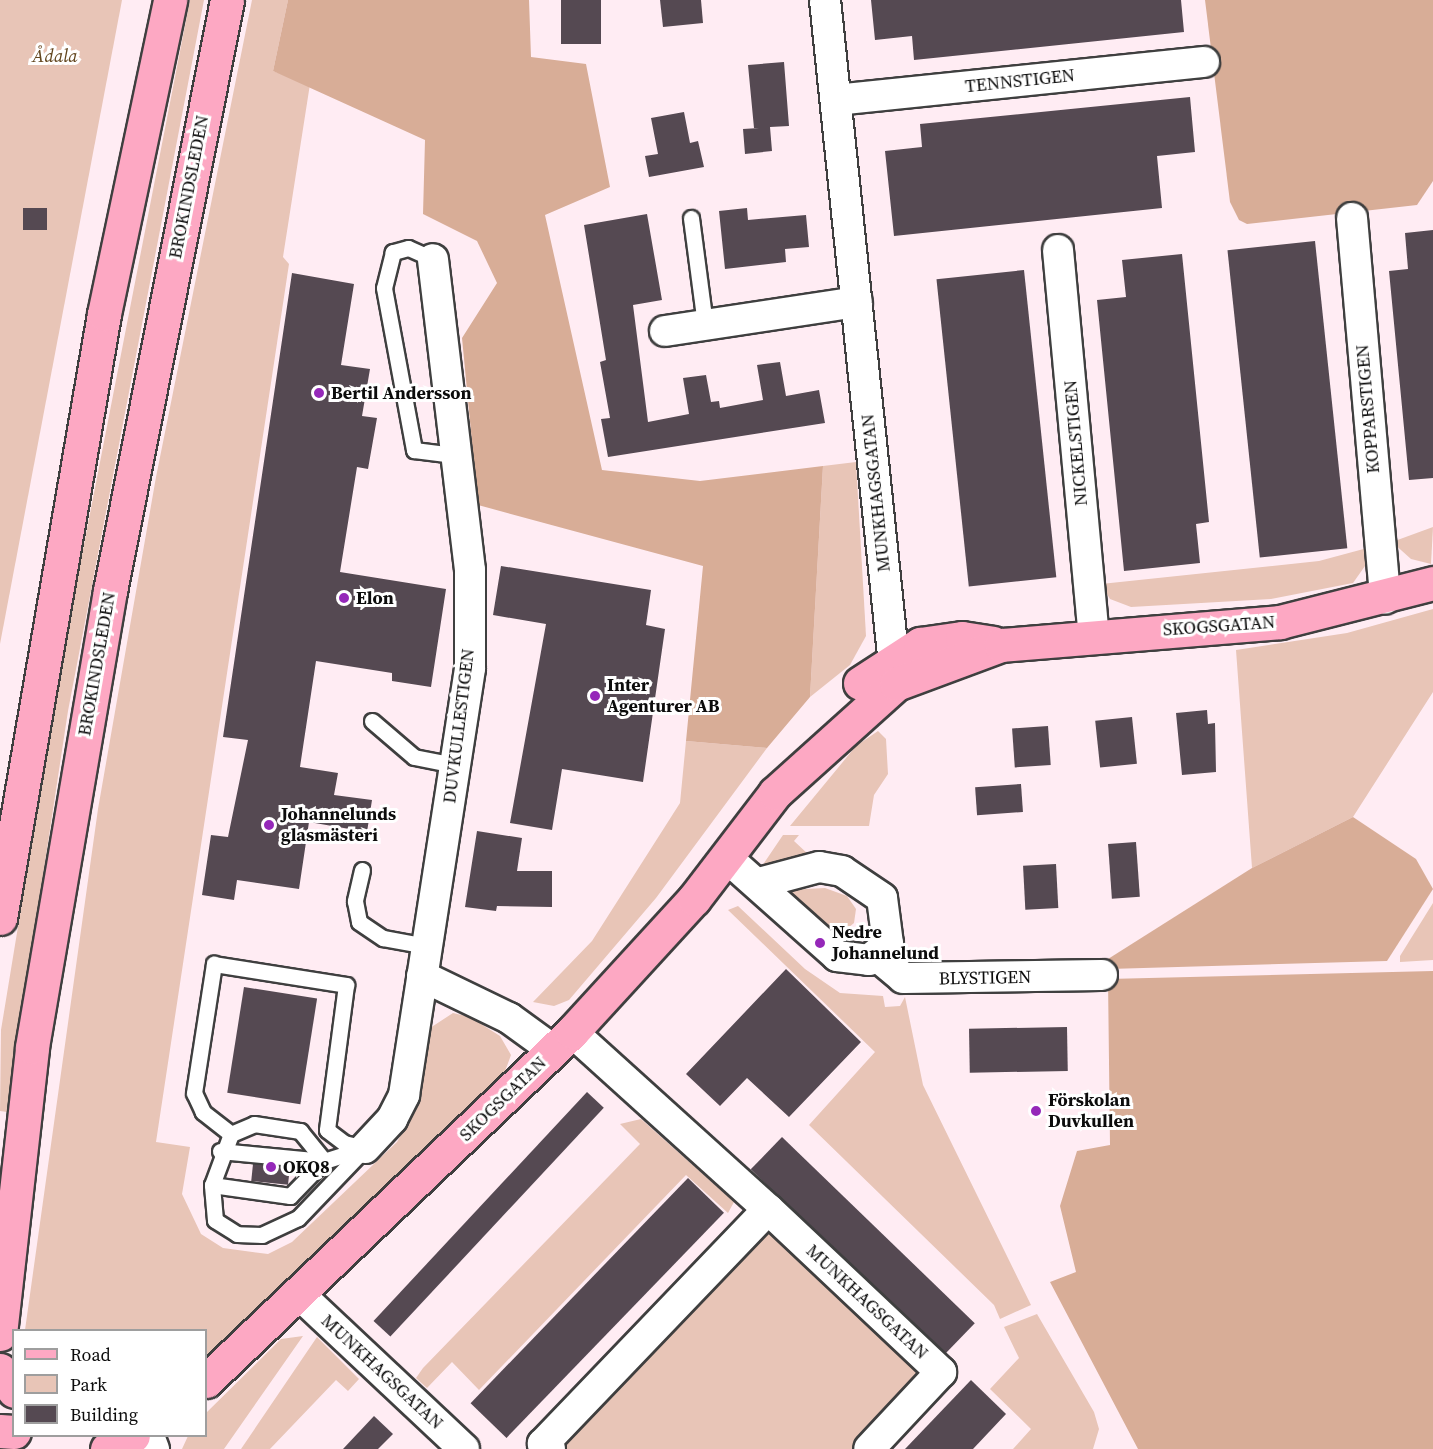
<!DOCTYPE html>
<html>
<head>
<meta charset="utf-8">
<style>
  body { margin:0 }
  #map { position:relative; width:1433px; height:1449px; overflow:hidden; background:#ffecf3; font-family:"Source Serif 4",serif }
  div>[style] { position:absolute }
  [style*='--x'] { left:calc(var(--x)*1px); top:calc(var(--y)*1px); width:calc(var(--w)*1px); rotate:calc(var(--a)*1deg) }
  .green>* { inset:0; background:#e8c5b7 }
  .forest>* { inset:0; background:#d8ad97 }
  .building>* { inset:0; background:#554952; transform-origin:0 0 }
  .roads { filter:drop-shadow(2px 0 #3f3f3f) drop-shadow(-2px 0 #3f3f3f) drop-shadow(0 2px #3f3f3f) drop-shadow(0 -2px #3f3f3f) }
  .lane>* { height:15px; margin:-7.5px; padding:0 7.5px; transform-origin:7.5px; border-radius:7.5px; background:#fff }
  .street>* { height:30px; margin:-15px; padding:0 15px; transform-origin:15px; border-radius:15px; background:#fff }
  .secondary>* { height:33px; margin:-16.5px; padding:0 16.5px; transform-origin:16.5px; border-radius:16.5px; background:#fda8c3 }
  .dots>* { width:16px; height:16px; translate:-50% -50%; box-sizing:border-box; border:3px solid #fff; border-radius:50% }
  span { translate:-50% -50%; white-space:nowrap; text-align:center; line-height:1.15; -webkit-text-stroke:6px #fff; paint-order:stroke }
  .park-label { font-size:18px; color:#62461e; font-style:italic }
  .street-label { font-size:18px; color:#0c0c0c }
  .poi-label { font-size:18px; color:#0c0c0c; font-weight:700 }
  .left { translate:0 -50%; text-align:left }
  .legend { position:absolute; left:12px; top:1329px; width:195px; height:108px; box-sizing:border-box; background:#fff; border:2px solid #9e9e9e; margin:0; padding:8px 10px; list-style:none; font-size:18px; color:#0c0c0c }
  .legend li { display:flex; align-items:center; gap:12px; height:30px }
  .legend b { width:30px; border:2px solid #9e9e9e }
</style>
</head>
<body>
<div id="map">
  <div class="green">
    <div style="clip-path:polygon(0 0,122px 0,0 644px)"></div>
    <div style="clip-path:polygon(190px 0,204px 0,68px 711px,7px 1112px,0 1111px,1px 1030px,64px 647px)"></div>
    <div style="clip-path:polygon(252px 0,288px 0,273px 71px,310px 84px,283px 257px,289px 264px,156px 1142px,190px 1147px,182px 1194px,201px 1234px,223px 1248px,268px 1254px,292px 1242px,397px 1142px,416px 1108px,427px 1030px,453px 1013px,470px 1017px,500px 1036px,511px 1055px,504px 1074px,206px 1357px,206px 1330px,25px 1330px,98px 809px,156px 477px)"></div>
    <div style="clip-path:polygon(856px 462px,866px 636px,850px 665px,810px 697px,823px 466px)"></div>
    <div style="clip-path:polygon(1433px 527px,1431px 564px,1411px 559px,1392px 542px)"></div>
    <div style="clip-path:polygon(1371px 547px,1372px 556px,1353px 583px,1271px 599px,1131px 607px,1110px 599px,1101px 584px,1319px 561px)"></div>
    <div style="clip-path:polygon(1433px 609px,1433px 692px,1353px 817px,1252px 868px,1236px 650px,1347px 633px)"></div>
    <div style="clip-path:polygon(878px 731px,886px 739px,888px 774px,874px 795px,869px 826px,790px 826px,856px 746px)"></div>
    <div style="clip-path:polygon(686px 741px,767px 748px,656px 898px,569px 1000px,554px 1006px,533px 1002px,592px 941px,680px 803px)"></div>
    <div style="clip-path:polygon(783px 835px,799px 835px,794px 841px,808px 854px,762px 866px)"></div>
    <div style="clip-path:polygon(825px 888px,847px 896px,856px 909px,854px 923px,843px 932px,830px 931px,787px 890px)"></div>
    <div style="clip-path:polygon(1433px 903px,1433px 960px,1400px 962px,1400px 956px)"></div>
    <div style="clip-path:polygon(738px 906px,805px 969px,840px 993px,883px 996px,885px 1007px,900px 1006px,905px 997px,923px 1085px,1031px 1305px,1000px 1319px,994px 1305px,809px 1125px,875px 1052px,728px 910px)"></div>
    <div style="clip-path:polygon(641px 1119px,734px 1202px,728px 1213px,686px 1175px,479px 1390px,452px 1362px,427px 1388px,416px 1378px,423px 1368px,640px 1144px,620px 1124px)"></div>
    <div style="clip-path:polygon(775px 1225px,932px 1372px,859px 1449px,559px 1449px)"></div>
    <div style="clip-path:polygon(1037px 1314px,1094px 1412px,1099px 1429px,1093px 1449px,1013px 1449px,1031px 1429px,990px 1389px,1019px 1358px,1004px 1327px)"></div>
    <div style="clip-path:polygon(303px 1336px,224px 1449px,182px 1449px,188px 1436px,206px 1436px,206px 1413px,281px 1339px)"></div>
    <div style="clip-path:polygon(317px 1337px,359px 1379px,348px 1391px,336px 1380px,270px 1449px,241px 1449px)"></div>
  </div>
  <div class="forest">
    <div style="clip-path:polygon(288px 0,529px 0,531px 57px,586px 64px,610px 187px,545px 215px,602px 470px,700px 481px,823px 466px,810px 697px,767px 748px,686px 741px,703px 566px,478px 505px,462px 338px,497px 283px,477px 241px,423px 214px,425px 140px,273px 71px)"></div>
    <div style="clip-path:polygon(1205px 0,1433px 0,1433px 181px,1417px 205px,1247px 224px,1239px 220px,1230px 202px)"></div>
    <div style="clip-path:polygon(1353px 817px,1416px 859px,1433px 889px,1387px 961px,1109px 969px,1108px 959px,1252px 868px)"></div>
    <div style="clip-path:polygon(1433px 971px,1433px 1449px,1138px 1449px,1050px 1282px,1076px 1272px,1060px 1206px,1077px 1151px,1110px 1145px,1108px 979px)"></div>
  </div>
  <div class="building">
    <div style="left:561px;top:0;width:40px;height:44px"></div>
    <div style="clip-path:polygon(660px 0,701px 0,703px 23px,663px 27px)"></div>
    <div style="clip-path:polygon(871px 0,1181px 0,1184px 32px,914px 60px,912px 36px,875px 40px)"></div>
    <div style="clip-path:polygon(784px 62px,789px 126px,770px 127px,772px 151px,745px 154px,743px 129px,759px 128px,754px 128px,748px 65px)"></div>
    <div style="clip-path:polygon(1190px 97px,1195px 152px,1157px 156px,1162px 208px,894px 236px,885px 151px,922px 147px,920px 124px)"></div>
    <div style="clip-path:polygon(684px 112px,690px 143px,698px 141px,704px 167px,649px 177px,645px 156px,658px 154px,651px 118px)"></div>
    <div style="left:47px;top:208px;width:22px;height:24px;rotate:90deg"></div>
    <div style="clip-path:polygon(747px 208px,748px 220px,806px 215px,809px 247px,785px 249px,786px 262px,725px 269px,719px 211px)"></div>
    <div style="clip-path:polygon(647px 214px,662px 300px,633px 305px,648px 422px,689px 414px,683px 378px,706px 375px,711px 402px,719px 401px,720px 408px,763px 400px,757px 365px,780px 362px,786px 396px,819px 390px,825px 423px,608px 457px,601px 419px,610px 418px,600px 362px,606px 360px,584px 225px)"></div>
    <div style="clip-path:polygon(1433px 230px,1433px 478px,1409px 480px,1389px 271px,1408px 269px,1405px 233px)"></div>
    <div style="left:1315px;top:241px;width:309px;height:88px;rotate:84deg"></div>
    <div style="clip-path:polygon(1182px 254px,1209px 522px,1196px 524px,1200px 563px,1124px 571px,1097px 300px,1126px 297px,1122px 260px)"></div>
    <div style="left:1024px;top:270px;width:309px;height:88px;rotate:84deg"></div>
    <div style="clip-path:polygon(292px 273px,354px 284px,341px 365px,370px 369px,362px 416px,377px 418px,368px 469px,357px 467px,340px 572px,446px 589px,431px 687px,392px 681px,392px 673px,316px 661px,300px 767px,338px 773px,334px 795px,372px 800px,367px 832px,309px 822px,299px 889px,237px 880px,234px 900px,202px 895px,211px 835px,228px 837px,248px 740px,223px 737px)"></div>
    <div style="clip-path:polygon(501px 566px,651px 590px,646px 625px,665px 629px,643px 782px,562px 769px,552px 830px,510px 823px,546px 624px,493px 615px)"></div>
    <div style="clip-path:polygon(1207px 710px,1208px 724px,1215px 723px,1216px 772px,1182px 775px,1176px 713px)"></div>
    <div style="left:1132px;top:717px;width:47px;height:37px;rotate:84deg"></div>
    <div style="left:1048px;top:726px;width:39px;height:36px;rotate:86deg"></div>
    <div style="left:1021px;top:784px;width:28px;height:46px;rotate:86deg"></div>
    <div style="clip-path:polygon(477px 831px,522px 838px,517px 871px,552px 871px,552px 907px,497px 906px,496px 911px,465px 907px)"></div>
    <div style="left:1136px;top:842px;width:55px;height:28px;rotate:86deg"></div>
    <div style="left:1056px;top:864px;width:44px;height:33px;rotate:87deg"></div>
    <div style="clip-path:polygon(786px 969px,861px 1042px,789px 1117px,747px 1078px,720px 1106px,686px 1074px)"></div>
    <div style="left:244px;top:987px;width:74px;height:107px;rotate:9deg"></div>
    <div style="left:1067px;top:1027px;width:44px;height:98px;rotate:89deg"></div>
    <div style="left:587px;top:1092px;width:23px;height:313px;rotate:43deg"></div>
    <div style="left:782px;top:1137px;width:268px;height:45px;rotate:44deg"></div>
    <div style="left:253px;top:1164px;width:37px;height:17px;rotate:6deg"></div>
    <div style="left:688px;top:1178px;width:50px;height:313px;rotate:44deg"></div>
    <div style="clip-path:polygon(971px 1380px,1006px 1414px,973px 1449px,905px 1449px)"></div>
    <div style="clip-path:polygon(374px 1416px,393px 1434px,378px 1449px,343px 1449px)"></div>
  </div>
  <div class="roads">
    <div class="lane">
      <div style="--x:691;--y:218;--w:107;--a:82.5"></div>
      <div style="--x:433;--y:259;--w:27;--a:-156"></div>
      <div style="--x:408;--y:248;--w:16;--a:165"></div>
      <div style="--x:393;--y:252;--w:37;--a:104"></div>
      <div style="--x:384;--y:288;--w:165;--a:79.5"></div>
      <div style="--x:414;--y:450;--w:40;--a:7.1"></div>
      <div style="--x:372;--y:721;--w:55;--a:40.6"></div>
      <div style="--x:414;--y:757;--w:42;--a:11"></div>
      <div style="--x:362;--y:870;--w:32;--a:103"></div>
      <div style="--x:355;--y:901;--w:21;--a:79"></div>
      <div style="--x:359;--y:922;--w:29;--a:34"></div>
      <div style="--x:383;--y:938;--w:45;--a:10.3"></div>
      <div style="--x:254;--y:1124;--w:47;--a:8.7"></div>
      <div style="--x:300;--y:1131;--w:38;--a:51"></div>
      <div style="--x:324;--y:1161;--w:43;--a:-17.6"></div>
      <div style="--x:365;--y:1148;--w:97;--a:133.7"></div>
      <div style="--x:298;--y:1218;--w:40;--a:155"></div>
      <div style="--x:262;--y:1235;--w:25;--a:-178"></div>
      <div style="--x:237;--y:1234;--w:26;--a:-148"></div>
      <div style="--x:215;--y:1220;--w:35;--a:-95"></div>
      <div style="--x:212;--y:1185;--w:54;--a:-69.6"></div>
      <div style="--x:231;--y:1134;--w:25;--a:-23"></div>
      <div style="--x:231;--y:1134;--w:36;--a:-142"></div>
      <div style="--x:203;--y:1112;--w:21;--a:-115"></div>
      <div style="--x:194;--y:1093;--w:131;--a:-81.2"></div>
      <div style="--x:214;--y:964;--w:134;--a:9"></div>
      <div style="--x:346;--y:985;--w:146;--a:97.5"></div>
      <div style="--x:327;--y:1130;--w:21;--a:37"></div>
      <div style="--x:344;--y:1143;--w:22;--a:13"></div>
      <div style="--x:220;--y:1151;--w:104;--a:5.5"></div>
      <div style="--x:212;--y:1185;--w:79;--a:8"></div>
      <div style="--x:290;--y:1196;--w:49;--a:-45.8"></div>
    </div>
    <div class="street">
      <div style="--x:825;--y:0;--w:687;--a:84.07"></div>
      <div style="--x:836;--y:100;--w:370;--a:-5.9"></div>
      <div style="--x:1352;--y:218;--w:382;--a:85"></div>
      <div style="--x:1058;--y:250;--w:387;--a:84.7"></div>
      <div style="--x:665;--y:331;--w:194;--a:-8.6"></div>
      <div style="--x:726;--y:857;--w:149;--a:41.7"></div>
      <div style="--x:837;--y:956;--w:32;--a:7"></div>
      <div style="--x:869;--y:960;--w:25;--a:-40"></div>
      <div style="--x:888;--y:944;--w:46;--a:-97.4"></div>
      <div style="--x:882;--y:898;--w:48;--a:-146"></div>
      <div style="--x:842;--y:871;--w:23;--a:-170"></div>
      <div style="--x:819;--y:867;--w:62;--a:165.1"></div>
      <div style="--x:877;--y:956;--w:34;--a:40"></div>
      <div style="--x:903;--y:978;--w:199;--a:-0.9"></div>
      <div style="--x:422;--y:976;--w:97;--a:25.8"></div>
      <div style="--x:509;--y:1018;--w:54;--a:36"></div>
      <div style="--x:572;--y:1032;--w:264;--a:42.1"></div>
      <div style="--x:365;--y:1148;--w:40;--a:-47"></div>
      <div style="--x:392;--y:1119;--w:27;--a:-63"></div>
      <div style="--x:404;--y:1095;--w:432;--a:-81.2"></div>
      <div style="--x:470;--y:668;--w:98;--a:-90"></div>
      <div style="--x:470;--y:570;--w:313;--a:-96.8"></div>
      <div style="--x:300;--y:1295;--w:225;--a:43.2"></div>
      <div style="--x:149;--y:1436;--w:14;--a:69"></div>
      <div style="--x:550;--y:1449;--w:9;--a:-144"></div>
      <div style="--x:543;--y:1444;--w:325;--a:-46.2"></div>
      <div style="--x:768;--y:1209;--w:238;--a:43.3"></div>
      <div style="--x:941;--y:1372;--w:105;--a:133.1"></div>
    </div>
    <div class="secondary">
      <div style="--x:860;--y:683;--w:72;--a:-33"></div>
      <div style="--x:920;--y:644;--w:42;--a:-8.1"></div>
      <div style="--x:962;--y:638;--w:31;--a:9"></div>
      <div style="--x:0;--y:918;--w:613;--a:-80.23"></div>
      <div style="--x:104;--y:314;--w:321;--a:-78.1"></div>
      <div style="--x:0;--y:1334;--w:289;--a:-83.6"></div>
      <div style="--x:32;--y:1047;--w:463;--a:-80.3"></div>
      <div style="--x:110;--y:591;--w:602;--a:-78.8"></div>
      <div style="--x:0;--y:1370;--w:25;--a:56"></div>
      <div style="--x:206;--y:1381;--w:506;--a:-43.64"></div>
      <div style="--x:572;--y:1032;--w:180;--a:-47.5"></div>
      <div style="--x:694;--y:899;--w:133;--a:-52.6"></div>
      <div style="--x:775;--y:793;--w:163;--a:-42"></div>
      <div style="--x:896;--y:684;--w:112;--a:-20.4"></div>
      <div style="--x:1001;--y:645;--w:280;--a:-4.7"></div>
      <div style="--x:1280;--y:622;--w:158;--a:-14.3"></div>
      <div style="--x:0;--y:1431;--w:14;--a:4"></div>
      <div style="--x:107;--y:1449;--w:29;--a:-27"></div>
    </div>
  </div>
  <div class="dots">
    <div style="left:319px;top:393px;background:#9528b9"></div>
    <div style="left:344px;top:598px;background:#9528b9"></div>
    <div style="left:595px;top:696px;background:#9528b9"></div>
    <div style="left:269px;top:825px;background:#9528b9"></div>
    <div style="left:820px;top:943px;background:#9528b9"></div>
    <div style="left:1036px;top:1111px;background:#9528b9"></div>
    <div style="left:271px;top:1167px;background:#9528b9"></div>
  </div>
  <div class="park-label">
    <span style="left:55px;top:56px">Ådala</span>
  </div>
  <div class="street-label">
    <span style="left:1020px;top:81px;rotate:-6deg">TENNSTIGEN</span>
    <span style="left:189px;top:187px;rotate:-79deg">BROKINDSLEDEN</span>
    <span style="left:1368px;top:409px;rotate:-95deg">KOPPARSTIGEN</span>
    <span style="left:1076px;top:443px;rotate:-95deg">NICKELSTIGEN</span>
    <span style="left:876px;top:493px;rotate:-96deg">MUNKHAGSGATAN</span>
    <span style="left:1219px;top:626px;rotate:-4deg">SKOGSGATAN</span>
    <span style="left:97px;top:664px;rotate:-80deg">BROKINDSLEDEN</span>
    <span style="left:459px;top:726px;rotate:-83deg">DUVKULLESTIGEN</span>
    <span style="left:985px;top:978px;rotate:-1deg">BLYSTIGEN</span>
    <span style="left:503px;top:1099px;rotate:-44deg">SKOGSGATAN</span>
    <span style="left:867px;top:1302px;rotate:43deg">MUNKHAGSGATAN</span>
    <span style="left:382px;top:1372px;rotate:43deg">MUNKHAGSGATAN</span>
  </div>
  <div class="poi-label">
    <span class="left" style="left:331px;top:393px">Bertil Andersson</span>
    <span class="left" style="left:356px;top:598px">Elon</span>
    <span class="left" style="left:607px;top:696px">Inter<br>Agenturer AB</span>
    <span class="left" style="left:281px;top:825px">Johannelunds<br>glasmästeri</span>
    <span class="left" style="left:832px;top:943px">Nedre<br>Johannelund</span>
    <span class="left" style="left:1048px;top:1111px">Förskolan<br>Duvkullen</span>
    <span class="left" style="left:283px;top:1167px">OKQ8</span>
  </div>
  <ul class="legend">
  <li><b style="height:8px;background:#fda8c3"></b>Road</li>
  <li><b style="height:16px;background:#e8c5b7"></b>Park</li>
  <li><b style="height:16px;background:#554952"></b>Building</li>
  </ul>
</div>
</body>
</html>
